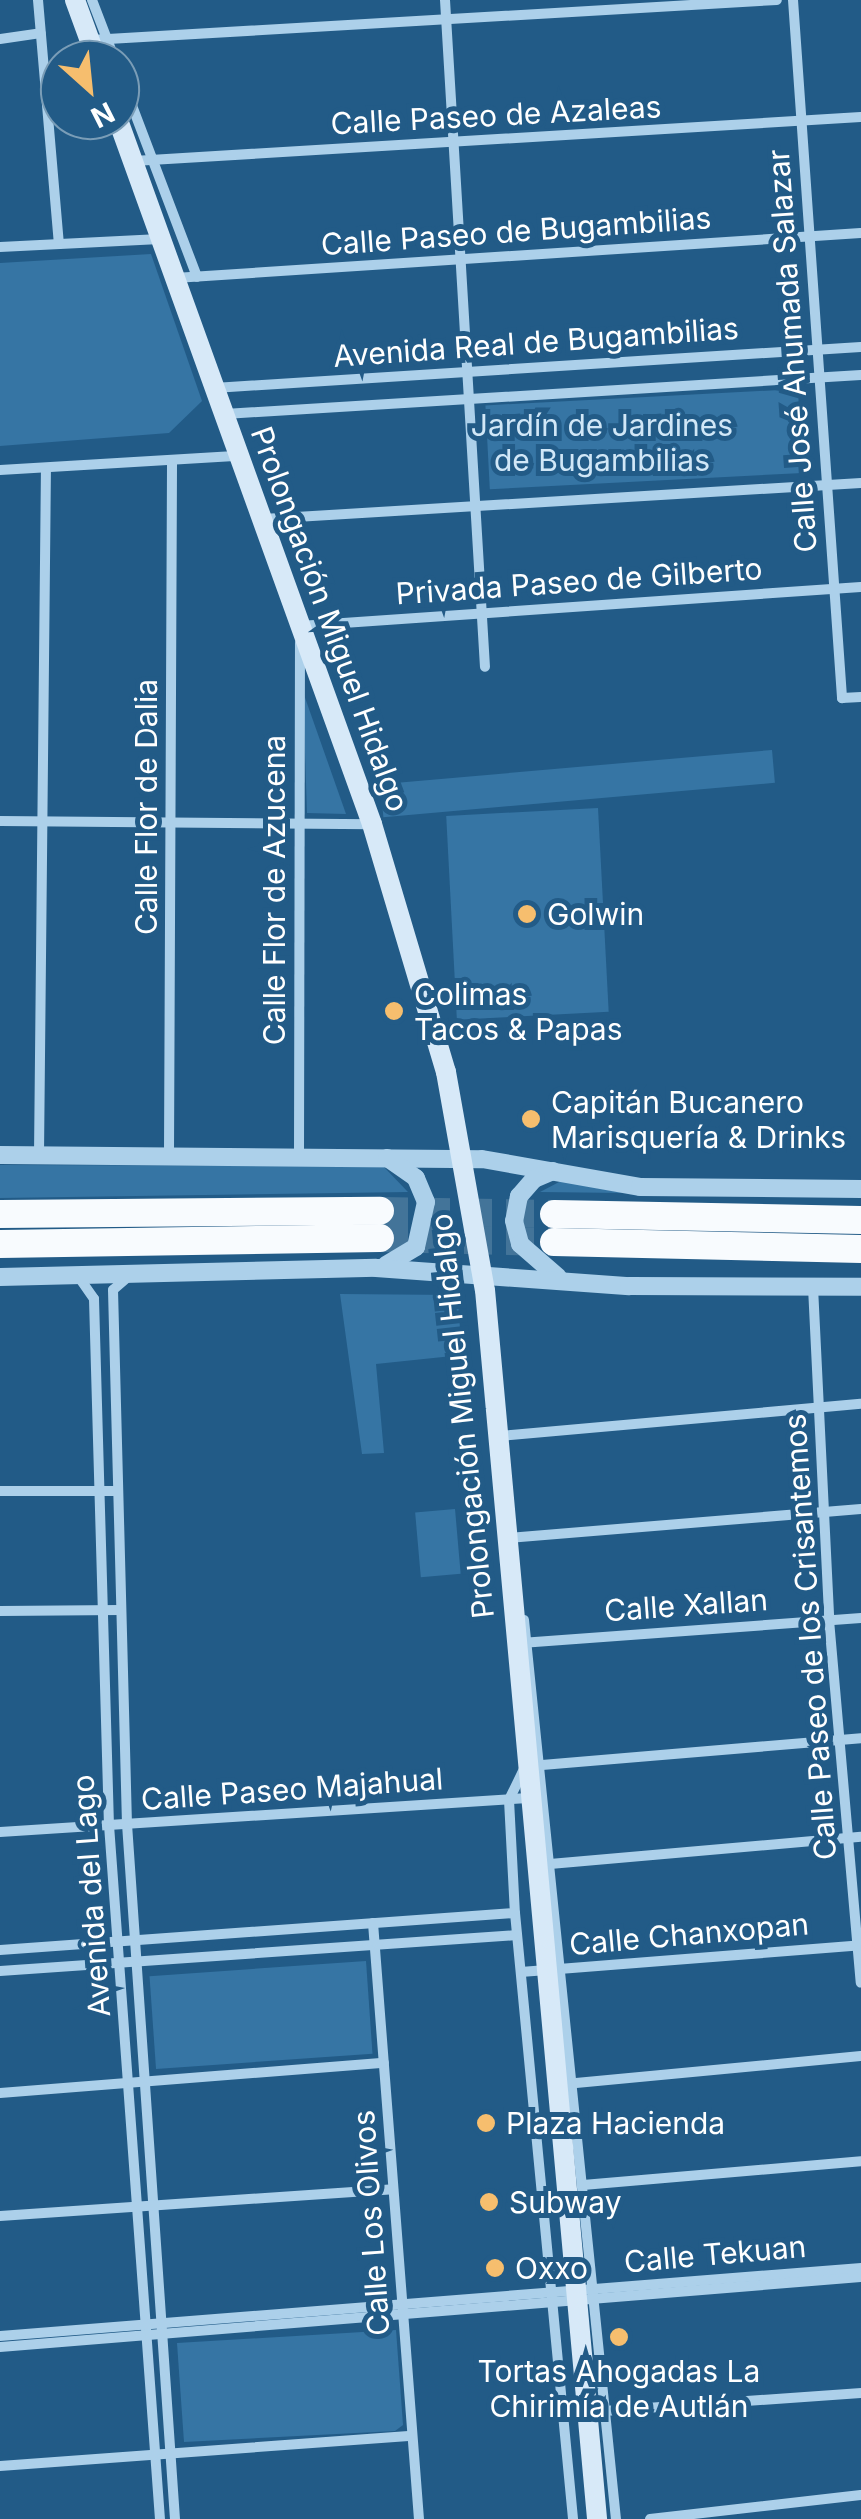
<!DOCTYPE html>
<html>
<head>
<meta charset="utf-8">
<style>
  body { margin:0 }
  #map { position:relative; width:861px; height:2519px; overflow:hidden; background:#225b87; font-family:Inter,sans-serif }
  div>[style] { position:absolute }
  [style*='--x'] { left:calc(var(--x)*1px); top:calc(var(--y)*1px); width:calc(var(--w)*1px); rotate:calc(var(--a)*1deg) }
  .green>* { inset:0; background:#3675a4; transform-origin:0 0 }
  .trunk-tunnel>* { height:28px; margin-top:-14px; transform-origin:0; background:repeating-linear-gradient(90deg,#437499 0 28px,transparent 0 42px) }
  .minor>* { height:10px; margin:-5px; padding:0 5px; transform-origin:5px; border-radius:5px; background:#acd0ea }
  .tertiary>* { height:18px; margin:-9px; padding:0 9px; transform-origin:9px; border-radius:9px; background:#acd0ea }
  .secondary>* { height:20px; margin:-10px; padding:0 10px; transform-origin:10px; border-radius:10px; background:#d7e9f8 }
  .trunk>* { height:28px; margin:-14px; padding:0 14px; transform-origin:14px; border-radius:14px; background:#f8fbfe }
  .dots>* { width:28px; height:28px; translate:-50% -50%; box-sizing:border-box; border:5px solid #225b87; border-radius:50% }
  span { translate:-50% -50%; white-space:nowrap; text-align:center; line-height:1.15; -webkit-text-stroke:10px #225b87; paint-order:stroke }
  .street-label { font-size:30px; color:#fff }
  .park-label { font-size:30px; color:#d1e7f7 }
  .poi-label { font-size:30px; color:#fff }
  .left { translate:0 -50%; text-align:left }
  .north { position:absolute; left:40px; top:40px; width:100px; height:100px; box-sizing:border-box; background:#225b87; border:2px solid #7a9db7; border-radius:50%; rotate:153deg; font-size:28px; font-weight:700; line-height:40px; text-align:center; color:#fff }
  .north::after { content:''; display:block; margin:auto; width:35px; height:45px; background:#f6be6e; clip-path:polygon(50% 0,100% 100%,50% 72%,0 100%) }
</style>
</head>
<body>
<div id="map">
  <div class="green">
    <div style="clip-path:polygon(151px 254px,202px 401px,169px 433px,0 446px,0 263px)"></div>
    <div style="left:798px;top:389px;width:84px;height:313px;rotate:87deg"></div>
    <div style="clip-path:polygon(303px 692px,346px 814px,307px 813px)"></div>
    <div style="left:772px;top:750px;width:33px;height:393px;rotate:85deg"></div>
    <div style="left:598px;top:808px;width:204px;height:152px;rotate:87deg"></div>
    <div style="clip-path:polygon(0 1165px,383px 1166px,408px 1192px,0 1198px)"></div>
    <div style="clip-path:polygon(561px 1181px,624px 1193px,540px 1192px)"></div>
    <div style="clip-path:polygon(340px 1294px,454px 1295px,458px 1302px,462px 1355px,376px 1364px,384px 1453px,362px 1454px)"></div>
    <div style="left:455px;top:1509px;width:65px;height:40px;rotate:85deg"></div>
    <div style="left:366px;top:1961px;width:93px;height:217px;rotate:86deg"></div>
    <div style="clip-path:polygon(396px 2330px,403px 2425px,395px 2431px,184px 2442px,177px 2343px)"></div>
  </div>
  <div class="trunk-tunnel">
    <div style="--x:380;--y:1211;--w:174;--a:1"></div>
    <div style="--x:380;--y:1238;--w:174;--a:1.3"></div>
  </div>
  <div class="minor">
    <div style="--x:38;--y:0;--w:245;--a:85.1"></div>
    <div style="--x:92;--y:0;--w:64;--a:69"></div>
    <div style="--x:445;--y:0;--w:668;--a:86.57"></div>
    <div style="--x:793;--y:0;--w:700;--a:85.98"></div>
    <div style="--x:842;--y:698;--w:19;--a:-3"></div>
    <div style="--x:0;--y:39;--w:41;--a:-8.3"></div>
    <div style="--x:91;--y:40;--w:687;--a:-3.34"></div>
    <div style="--x:120;--y:74;--w:217;--a:69.2"></div>
    <div style="--x:134;--y:161;--w:728;--a:-3.46"></div>
    <div style="--x:0;--y:247;--w:160;--a:-2.9"></div>
    <div style="--x:175;--y:278;--w:687;--a:-3.75"></div>
    <div style="--x:214;--y:388;--w:648;--a:-3.63"></div>
    <div style="--x:225;--y:414;--w:637;--a:-3.51"></div>
    <div style="--x:0;--y:470;--w:239;--a:-3.4"></div>
    <div style="--x:263;--y:519;--w:599;--a:-3.45"></div>
    <div style="--x:300;--y:626;--w:562;--a:-3.98"></div>
    <div style="--x:0;--y:821;--w:372;--a:0.5"></div>
    <div style="--x:169;--y:1153;--w:693;--a:-89.75"></div>
    <div style="--x:39;--y:1155;--w:687;--a:-89.42"></div>
    <div style="--x:299;--y:1157;--w:514;--a:-89.89"></div>
    <div style="--x:78;--y:1276;--w:28;--a:55"></div>
    <div style="--x:94;--y:1299;--w:526;--a:88.37"></div>
    <div style="--x:109;--y:1825;--w:696;--a:85.8"></div>
    <div style="--x:129;--y:1276;--w:21;--a:139"></div>
    <div style="--x:113;--y:1290;--w:534;--a:88.5"></div>
    <div style="--x:127;--y:1824;--w:697;--a:86.05"></div>
    <div style="--x:813;--y:1287;--w:333;--a:87.2"></div>
    <div style="--x:829;--y:1620;--w:364;--a:85"></div>
    <div style="--x:500;--y:1436;--w:362;--a:-5.1"></div>
    <div style="--x:0;--y:1491;--w:118;--a:0"></div>
    <div style="--x:508;--y:1538;--w:354;--a:-4.7"></div>
    <div style="--x:0;--y:1611;--w:121;--a:-0.5"></div>
    <div style="--x:524;--y:1620;--w:904;--a:84.16"></div>
    <div style="--x:521;--y:1643;--w:341;--a:-4.2"></div>
    <div style="--x:542;--y:1765;--w:320;--a:-4.8"></div>
    <div style="--x:525;--y:1767;--w:37;--a:116"></div>
    <div style="--x:509;--y:1800;--w:113;--a:87"></div>
    <div style="--x:515;--y:1913;--w:609;--a:84.53"></div>
    <div style="--x:0;--y:1832;--w:529;--a:-3.68"></div>
    <div style="--x:550;--y:1864;--w:312;--a:-5"></div>
    <div style="--x:373;--y:1923;--w:598;--a:85.59"></div>
    <div style="--x:0;--y:1950;--w:516;--a:-4.11"></div>
    <div style="--x:0;--y:1971;--w:518;--a:-3.98"></div>
    <div style="--x:521;--y:1972;--w:341;--a:-4.5"></div>
    <div style="--x:576;--y:2083;--w:286;--a:-5.4"></div>
    <div style="--x:0;--y:2093;--w:385;--a:-4.5"></div>
    <div style="--x:583;--y:2185;--w:279;--a:-4.9"></div>
    <div style="--x:0;--y:2216;--w:394;--a:-3.9"></div>
    <div style="--x:0;--y:2336;--w:864;--a:-4.52"></div>
    <div style="--x:0;--y:2347;--w:864;--a:-4.65"></div>
    <div style="--x:604;--y:2411;--w:258;--a:-4"></div>
    <div style="--x:0;--y:2466;--w:413;--a:-4.2"></div>
    <div style="--x:650;--y:2519;--w:212;--a:-6.5"></div>
  </div>
  <div class="tertiary">
    <div style="--x:0;--y:1155;--w:482;--a:0.5"></div>
    <div style="--x:482;--y:1159;--w:160;--a:10"></div>
    <div style="--x:640;--y:1187;--w:221;--a:0.5"></div>
    <div style="--x:553;--y:1171;--w:21;--a:157"></div>
    <div style="--x:534;--y:1179;--w:23;--a:131"></div>
    <div style="--x:519;--y:1196;--w:25;--a:101"></div>
    <div style="--x:514;--y:1221;--w:24;--a:75"></div>
    <div style="--x:520;--y:1244;--w:50;--a:41"></div>
    <div style="--x:386;--y:1265;--w:35;--a:-31"></div>
    <div style="--x:416;--y:1247;--w:46;--a:-77.5"></div>
    <div style="--x:426;--y:1202;--w:26;--a:-113"></div>
    <div style="--x:416;--y:1178;--w:35;--a:-145"></div>
    <div style="--x:0;--y:1277;--w:376;--a:-1.4"></div>
    <div style="--x:376;--y:1268;--w:254;--a:4.1"></div>
    <div style="--x:629;--y:1286;--w:232;--a:0.2"></div>
  </div>
  <div class="secondary">
    <div style="--x:75;--y:0;--w:64;--a:69.9"></div>
    <div style="--x:118;--y:120;--w:748;--a:70.16"></div>
    <div style="--x:372;--y:824;--w:259;--a:73.4"></div>
    <div style="--x:446;--y:1072;--w:221;--a:79.9"></div>
    <div style="--x:485;--y:1290;--w:1234;--a:84.79"></div>
  </div>
  <div class="trunk">
    <div style="--x:0;--y:1214;--w:380;--a:-0.5"></div>
    <div style="--x:554;--y:1214;--w:307;--a:1.1"></div>
    <div style="--x:554;--y:1242;--w:307;--a:1.3"></div>
    <div style="--x:0;--y:1244;--w:380;--a:-0.9"></div>
  </div>
  <div class="dots">
    <div style="left:527px;top:914px;background:#f6be6e"></div>
    <div style="left:394px;top:1011px;background:#f6be6e"></div>
    <div style="left:531px;top:1119px;background:#f6be6e"></div>
    <div style="left:486px;top:2123px;background:#f6be6e"></div>
    <div style="left:489px;top:2202px;background:#f6be6e"></div>
    <div style="left:495px;top:2268px;background:#f6be6e"></div>
    <div style="left:619px;top:2337px;background:#f6be6e"></div>
  </div>
  <div class="street-label">
    <span style="left:496px;top:115px;rotate:-3deg">Calle Paseo de Azaleas</span>
    <span style="left:516px;top:231px;rotate:-4deg">Calle Paseo de Bugambilias</span>
    <span style="left:536px;top:342px;rotate:-4deg">Avenida Real de Bugambilias</span>
    <span style="left:792px;top:351px;rotate:-94deg">Calle José Ahumada Salazar</span>
    <span style="left:579px;top:581px;rotate:-4deg">Privada Paseo de Gilberto</span>
    <span style="left:330px;top:619px;rotate:70deg">Prolongación Miguel Hidalgo</span>
    <span style="left:146px;top:807px;rotate:-90deg">Calle Flor de Dalia</span>
    <span style="left:274px;top:890px;rotate:-90deg">Calle Flor de Azucena</span>
    <span style="left:462px;top:1416px;rotate:-96deg">Prolongación Miguel Hidalgo</span>
    <span style="left:686px;top:1605px;rotate:-4deg">Calle Xallan</span>
    <span style="left:810px;top:1637px;rotate:-94deg">Calle Paseo de los Crisantemos</span>
    <span style="left:292px;top:1789px;rotate:-4deg">Calle Paseo Majahual</span>
    <span style="left:91px;top:1896px;rotate:-94deg">Avenida del Lago</span>
    <span style="left:689px;top:1934px;rotate:-5deg">Calle Chanxopan</span>
    <span style="left:371px;top:2223px;rotate:-94deg">Calle Los Olivos</span>
    <span style="left:715px;top:2254px;rotate:-5deg">Calle Tekuan</span>
  </div>
  <div class="park-label">
    <span style="left:602px;top:442px">Jardín de Jardines<br>de Bugambilias</span>
  </div>
  <div class="poi-label">
    <span class="left" style="left:547px;top:914px">Golwin</span>
    <span class="left" style="left:414px;top:1011px">Colimas<br>Tacos &amp; Papas</span>
    <span class="left" style="left:551px;top:1119px">Capitán Bucanero<br>Marisquería &amp; Drinks</span>
    <span class="left" style="left:506px;top:2123px">Plaza Hacienda</span>
    <span class="left" style="left:509px;top:2202px">Subway</span>
    <span class="left" style="left:515px;top:2268px">Oxxo</span>
    <span style="left:619px;top:2388px">Tortas Ahogadas La<br>Chirimía de Autlán</span>
  </div>
  <div class="north">N</div>
</div>
</body>
</html>
